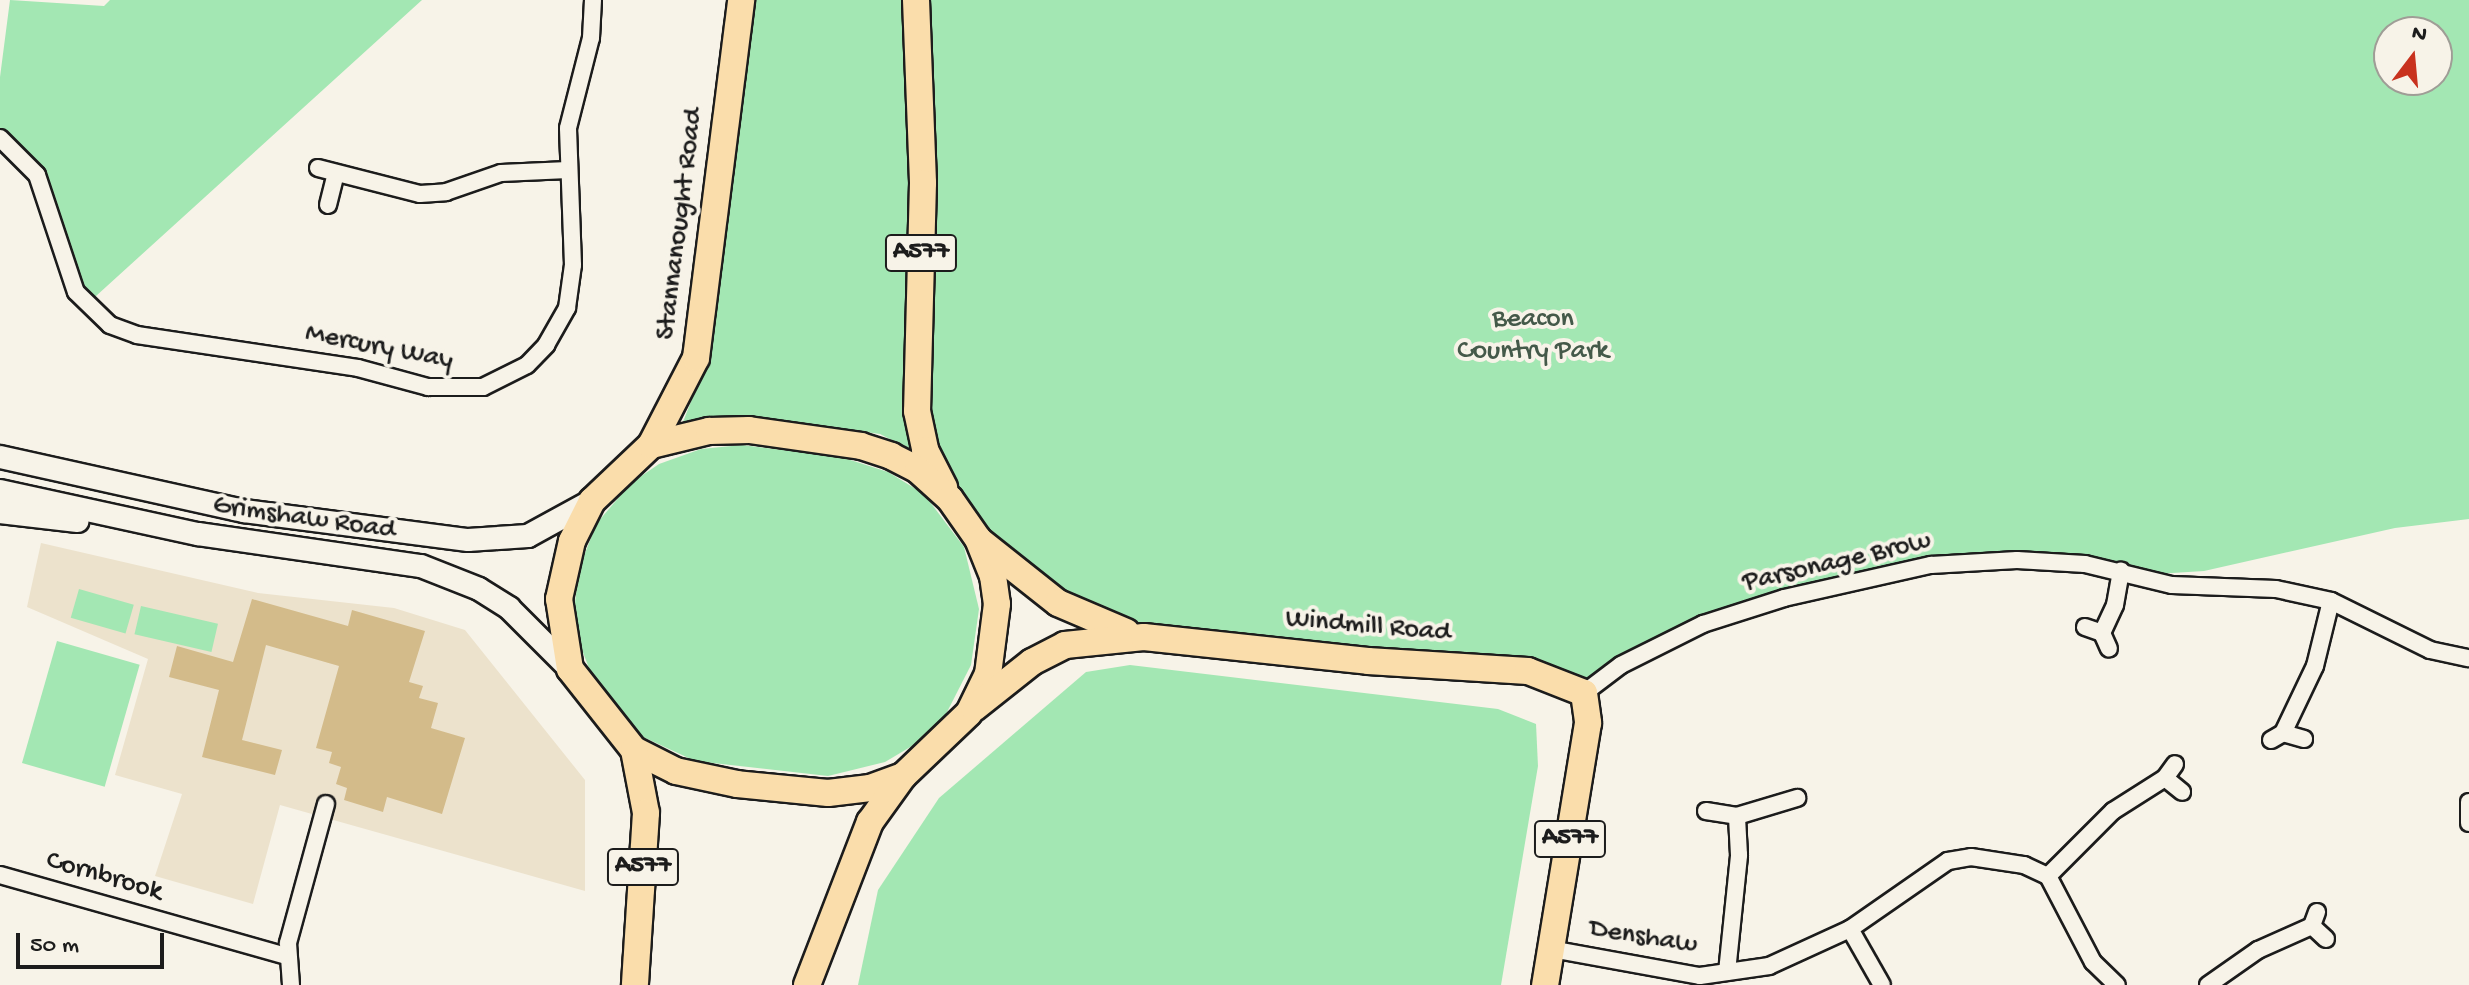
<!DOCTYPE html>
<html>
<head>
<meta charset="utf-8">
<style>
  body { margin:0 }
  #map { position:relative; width:2469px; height:985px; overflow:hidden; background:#f7f3e8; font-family:"Gochi Hand",sans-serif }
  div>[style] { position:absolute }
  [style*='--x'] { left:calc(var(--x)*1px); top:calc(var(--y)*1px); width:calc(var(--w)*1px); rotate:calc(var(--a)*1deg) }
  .built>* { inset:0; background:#ece2cc }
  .green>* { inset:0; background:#a3e7b3; transform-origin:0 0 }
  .building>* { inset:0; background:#d3bb8a }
  .roads { filter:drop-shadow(2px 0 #1c1c1c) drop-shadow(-2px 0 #1c1c1c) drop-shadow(0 2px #1c1c1c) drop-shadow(0 -2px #1c1c1c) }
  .street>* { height:16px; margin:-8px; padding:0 8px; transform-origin:8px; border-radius:8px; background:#f7f3e8 }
  .secondary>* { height:22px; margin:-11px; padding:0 11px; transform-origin:11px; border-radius:11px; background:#f7f3e8 }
  .primary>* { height:26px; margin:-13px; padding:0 13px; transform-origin:13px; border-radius:13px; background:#faddab }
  span { translate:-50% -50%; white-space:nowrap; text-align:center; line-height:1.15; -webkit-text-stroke:8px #f7f3e8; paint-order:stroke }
  .shield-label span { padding:2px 6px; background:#f7f3e8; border:2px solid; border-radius:6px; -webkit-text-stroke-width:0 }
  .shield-label { font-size:26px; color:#1c1c1c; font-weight:700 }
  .street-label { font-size:28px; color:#1c1c1c }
  .park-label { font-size:28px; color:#445949 }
  .north { position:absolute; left:2373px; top:16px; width:80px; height:80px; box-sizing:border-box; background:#f7f3e8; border:2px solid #9f9d96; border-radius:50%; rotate:16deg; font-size:22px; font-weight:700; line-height:32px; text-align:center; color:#1c1c1c }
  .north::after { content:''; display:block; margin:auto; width:28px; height:36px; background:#c8321e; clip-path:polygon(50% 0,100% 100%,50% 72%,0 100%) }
  .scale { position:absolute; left:16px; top:933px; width:148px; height:36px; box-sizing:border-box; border:4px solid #1c1c1c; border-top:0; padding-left:10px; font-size:24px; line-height:28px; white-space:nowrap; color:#1c1c1c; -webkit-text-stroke:6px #f7f3e8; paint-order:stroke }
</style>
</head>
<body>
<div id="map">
  <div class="built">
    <div style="clip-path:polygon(41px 543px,258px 593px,394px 608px,465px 630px,585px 780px,585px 891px,280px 805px,253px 904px,155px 876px,182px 794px,115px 775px,148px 659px,27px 607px)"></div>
  </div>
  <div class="green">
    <div style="clip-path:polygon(10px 0,104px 6px,110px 0,422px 0,85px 306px,46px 195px,0 138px,0 77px)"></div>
    <div style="clip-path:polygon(754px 0,907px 0,913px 153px,905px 419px,911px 450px,880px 434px,759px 417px,683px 422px,711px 350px)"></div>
    <div style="clip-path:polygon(evenodd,916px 0,2469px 0,2469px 519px,2395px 528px,2204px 571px,2140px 575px,2085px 564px,1931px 565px,1703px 624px,1584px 693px,1554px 680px,1100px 625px,978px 539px,925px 450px,916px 0,2389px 32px,2437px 32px,2437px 80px,2389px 80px,2389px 32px)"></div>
    <div style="clip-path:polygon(742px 445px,841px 457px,888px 472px,924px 494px,964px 547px,979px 609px,971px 665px,945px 716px,917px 743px,885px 762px,828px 776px,695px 761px,641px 736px,592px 676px,579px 642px,575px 603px,579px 568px,597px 523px,631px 483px,659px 464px,701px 449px)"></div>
    <div style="left:79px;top:589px;width:57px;height:30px;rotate:16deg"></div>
    <div style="left:141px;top:606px;width:79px;height:29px;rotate:13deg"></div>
    <div style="left:57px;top:641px;width:86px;height:127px;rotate:16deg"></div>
    <div style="clip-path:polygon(1130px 665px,1498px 709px,1536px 724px,1538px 766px,1501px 985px,858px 985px,878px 890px,939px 798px,1086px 672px)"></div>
  </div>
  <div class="building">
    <div style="clip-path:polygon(252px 599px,348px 626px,352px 610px,425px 631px,409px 682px,423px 686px,419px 698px,438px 703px,431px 728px,465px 738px,442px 814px,387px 797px,383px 812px,344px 800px,347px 788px,336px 784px,341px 767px,329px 763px,332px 752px,316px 748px,339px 666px,266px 645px,242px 740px,282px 750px,275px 775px,202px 757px,219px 690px,169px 677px,177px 646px,233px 662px)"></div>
  </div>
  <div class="roads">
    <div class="street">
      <div style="--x:0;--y:138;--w:52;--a:45"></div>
      <div style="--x:37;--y:175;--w:123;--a:71.6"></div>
      <div style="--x:76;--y:292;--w:47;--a:44.1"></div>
      <div style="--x:110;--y:325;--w:29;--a:20"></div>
      <div style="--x:137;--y:335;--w:223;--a:8.5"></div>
      <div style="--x:358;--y:368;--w:73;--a:15.2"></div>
      <div style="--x:428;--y:387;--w:55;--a:0"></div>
      <div style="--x:483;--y:387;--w:49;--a:-26.6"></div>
      <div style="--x:527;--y:365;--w:28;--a:-46"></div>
      <div style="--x:546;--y:345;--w:43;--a:-60.4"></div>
      <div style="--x:567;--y:308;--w:43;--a:-82.1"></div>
      <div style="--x:573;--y:265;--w:137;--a:-92.1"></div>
      <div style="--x:568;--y:128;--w:93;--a:-75.7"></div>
      <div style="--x:591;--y:38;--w:38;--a:-87"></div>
      <div style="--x:318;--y:168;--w:105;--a:14.3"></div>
      <div style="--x:420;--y:194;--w:26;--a:-4"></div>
      <div style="--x:446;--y:192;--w:58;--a:-19.1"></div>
      <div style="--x:501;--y:173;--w:67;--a:-2.6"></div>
      <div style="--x:328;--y:205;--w:32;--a:-76"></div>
      <div style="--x:2085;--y:627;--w:18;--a:19"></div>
      <div style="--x:2102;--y:633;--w:17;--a:66"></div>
      <div style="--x:2102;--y:633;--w:31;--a:-65"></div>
      <div style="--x:2115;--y:605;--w:35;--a:-80"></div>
      <div style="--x:1584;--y:693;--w:46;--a:-37.1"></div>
      <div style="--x:1621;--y:665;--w:92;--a:-26.6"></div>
      <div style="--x:1703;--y:624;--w:85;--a:-17.8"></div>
      <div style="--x:1784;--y:598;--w:151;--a:-12.7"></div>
      <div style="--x:1931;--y:565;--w:86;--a:-3.3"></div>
      <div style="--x:2017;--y:560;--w:68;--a:3.4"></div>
      <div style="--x:2085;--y:564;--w:89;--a:13.6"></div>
      <div style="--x:2172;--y:585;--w:104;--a:2.2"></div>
      <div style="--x:2276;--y:589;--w:56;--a:12.3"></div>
      <div style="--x:2331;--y:601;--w:110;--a:26.3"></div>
      <div style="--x:2430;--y:650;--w:40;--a:12"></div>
      <div style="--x:2283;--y:733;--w:22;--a:16"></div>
      <div style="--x:2271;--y:740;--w:14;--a:-30"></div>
      <div style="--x:2283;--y:733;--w:74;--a:-64.5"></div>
      <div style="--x:2315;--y:666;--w:67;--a:-76.2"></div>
      <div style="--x:2165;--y:778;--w:22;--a:39"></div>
      <div style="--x:2469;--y:802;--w:21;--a:90"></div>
      <div style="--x:1706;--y:811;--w:31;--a:9"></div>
      <div style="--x:1737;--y:816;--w:63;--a:-16.7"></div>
      <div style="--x:0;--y:875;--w:298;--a:15.8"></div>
      <div style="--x:2048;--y:876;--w:92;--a:-45"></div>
      <div style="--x:2113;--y:811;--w:62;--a:-32.4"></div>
      <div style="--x:2165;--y:778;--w:17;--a:-54"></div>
      <div style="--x:2317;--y:912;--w:15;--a:110"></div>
      <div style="--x:2312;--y:926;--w:19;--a:43"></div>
      <div style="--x:1850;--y:929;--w:64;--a:60.3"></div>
      <div style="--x:1551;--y:949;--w:151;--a:10.3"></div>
      <div style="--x:1700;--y:976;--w:70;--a:-8.2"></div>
      <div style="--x:1769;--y:966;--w:89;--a:-24.6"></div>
      <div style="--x:1850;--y:929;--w:119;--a:-34.8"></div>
      <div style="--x:1948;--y:861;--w:23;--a:-10"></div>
      <div style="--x:1971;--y:857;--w:54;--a:8.6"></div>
      <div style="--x:2024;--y:865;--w:26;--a:25"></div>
      <div style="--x:2048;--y:876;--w:97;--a:62.4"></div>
      <div style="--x:2093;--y:962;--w:33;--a:44"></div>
      <div style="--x:1727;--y:972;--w:118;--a:-84.1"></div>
      <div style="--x:1739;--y:855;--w:39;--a:-93"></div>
      <div style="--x:291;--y:985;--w:42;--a:-94.1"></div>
      <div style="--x:288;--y:943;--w:144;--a:-74.7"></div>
      <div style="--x:2208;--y:985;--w:61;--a:-35"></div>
      <div style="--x:2258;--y:950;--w:59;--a:-24"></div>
    </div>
    <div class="secondary">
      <div style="--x:0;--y:457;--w:250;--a:12.5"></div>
      <div style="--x:244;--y:511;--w:226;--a:7.4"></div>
      <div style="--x:468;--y:540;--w:60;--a:-3.8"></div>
      <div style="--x:528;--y:536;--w:73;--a:-28.7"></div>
      <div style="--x:0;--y:491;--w:203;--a:12.3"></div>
      <div style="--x:198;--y:534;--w:225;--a:8.2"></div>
      <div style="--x:421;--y:566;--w:62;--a:21.6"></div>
      <div style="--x:479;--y:589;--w:36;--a:32"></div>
      <div style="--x:509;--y:608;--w:86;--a:45"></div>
      <div style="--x:0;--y:512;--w:78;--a:6.7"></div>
    </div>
    <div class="primary">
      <div style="--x:916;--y:0;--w:183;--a:87.8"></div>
      <div style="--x:923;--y:183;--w:228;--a:91.5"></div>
      <div style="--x:917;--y:411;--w:40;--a:78"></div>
      <div style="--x:925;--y:450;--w:42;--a:62.8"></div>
      <div style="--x:749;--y:430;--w:113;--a:8.1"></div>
      <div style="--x:861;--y:446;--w:32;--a:18"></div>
      <div style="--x:891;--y:456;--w:30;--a:27"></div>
      <div style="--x:918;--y:470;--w:43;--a:42.2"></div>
      <div style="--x:950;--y:499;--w:49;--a:55"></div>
      <div style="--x:978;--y:539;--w:40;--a:68"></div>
      <div style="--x:993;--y:576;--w:28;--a:82"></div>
      <div style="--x:997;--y:604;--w:71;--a:97.3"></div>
      <div style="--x:988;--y:674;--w:43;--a:116"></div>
      <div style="--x:969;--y:713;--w:91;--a:136.3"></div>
      <div style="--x:903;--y:776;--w:35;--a:160"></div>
      <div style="--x:870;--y:788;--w:42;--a:173.2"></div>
      <div style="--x:828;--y:793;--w:91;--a:-174.4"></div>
      <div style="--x:737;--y:784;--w:62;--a:-168"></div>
      <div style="--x:676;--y:771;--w:47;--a:-153.4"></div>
      <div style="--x:634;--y:750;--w:103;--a:-128.3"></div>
      <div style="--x:570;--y:669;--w:71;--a:-98.9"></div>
      <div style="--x:559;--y:599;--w:59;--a:-77.4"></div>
      <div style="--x:572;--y:541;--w:45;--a:-63.4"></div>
      <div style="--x:592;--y:501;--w:81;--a:-43.5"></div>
      <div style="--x:651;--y:445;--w:60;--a:-13.6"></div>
      <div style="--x:709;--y:431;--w:40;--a:-1.4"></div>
      <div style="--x:651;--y:445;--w:98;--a:-62.7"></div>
      <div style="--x:696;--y:358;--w:361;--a:-82.8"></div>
      <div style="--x:981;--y:542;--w:98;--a:38.4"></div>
      <div style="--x:1058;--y:603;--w:74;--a:23.1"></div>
      <div style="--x:974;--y:708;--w:74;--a:-38.4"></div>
      <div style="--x:1032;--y:662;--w:37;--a:-27"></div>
      <div style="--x:1065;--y:645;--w:79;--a:-5.8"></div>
      <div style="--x:1144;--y:637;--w:225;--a:6.1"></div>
      <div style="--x:1368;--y:661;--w:160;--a:3.6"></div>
      <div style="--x:1528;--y:671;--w:60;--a:21.4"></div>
      <div style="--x:1584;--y:693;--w:30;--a:82"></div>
      <div style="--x:1588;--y:723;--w:266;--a:99.3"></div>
      <div style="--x:634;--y:750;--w:64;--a:79.2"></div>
      <div style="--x:646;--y:813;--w:172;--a:93.7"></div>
      <div style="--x:807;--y:985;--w:175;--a:-68.9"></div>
      <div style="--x:870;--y:822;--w:57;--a:-54.3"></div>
    </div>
  </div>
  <div class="shield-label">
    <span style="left:921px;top:253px">A577</span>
    <span style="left:1570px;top:839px">A577</span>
    <span style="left:643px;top:867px">A577</span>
  </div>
  <div class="street-label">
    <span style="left:681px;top:224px;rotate:-83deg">Stannanought Road</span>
    <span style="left:379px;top:348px;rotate:11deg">Mercury Way</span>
    <span style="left:304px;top:519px;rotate:8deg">Grimshaw Road</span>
    <span style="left:1837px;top:563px;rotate:-13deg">Parsonage Brow</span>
    <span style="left:1368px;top:627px;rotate:5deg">Windmill Road</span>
    <span style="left:104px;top:877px;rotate:16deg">Cornbrook</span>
    <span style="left:1643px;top:938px;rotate:9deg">Denshaw</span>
  </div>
  <div class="park-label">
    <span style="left:1533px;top:336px">Beacon<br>Country Park</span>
  </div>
  <div class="north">N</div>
  <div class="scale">50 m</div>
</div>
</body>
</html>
